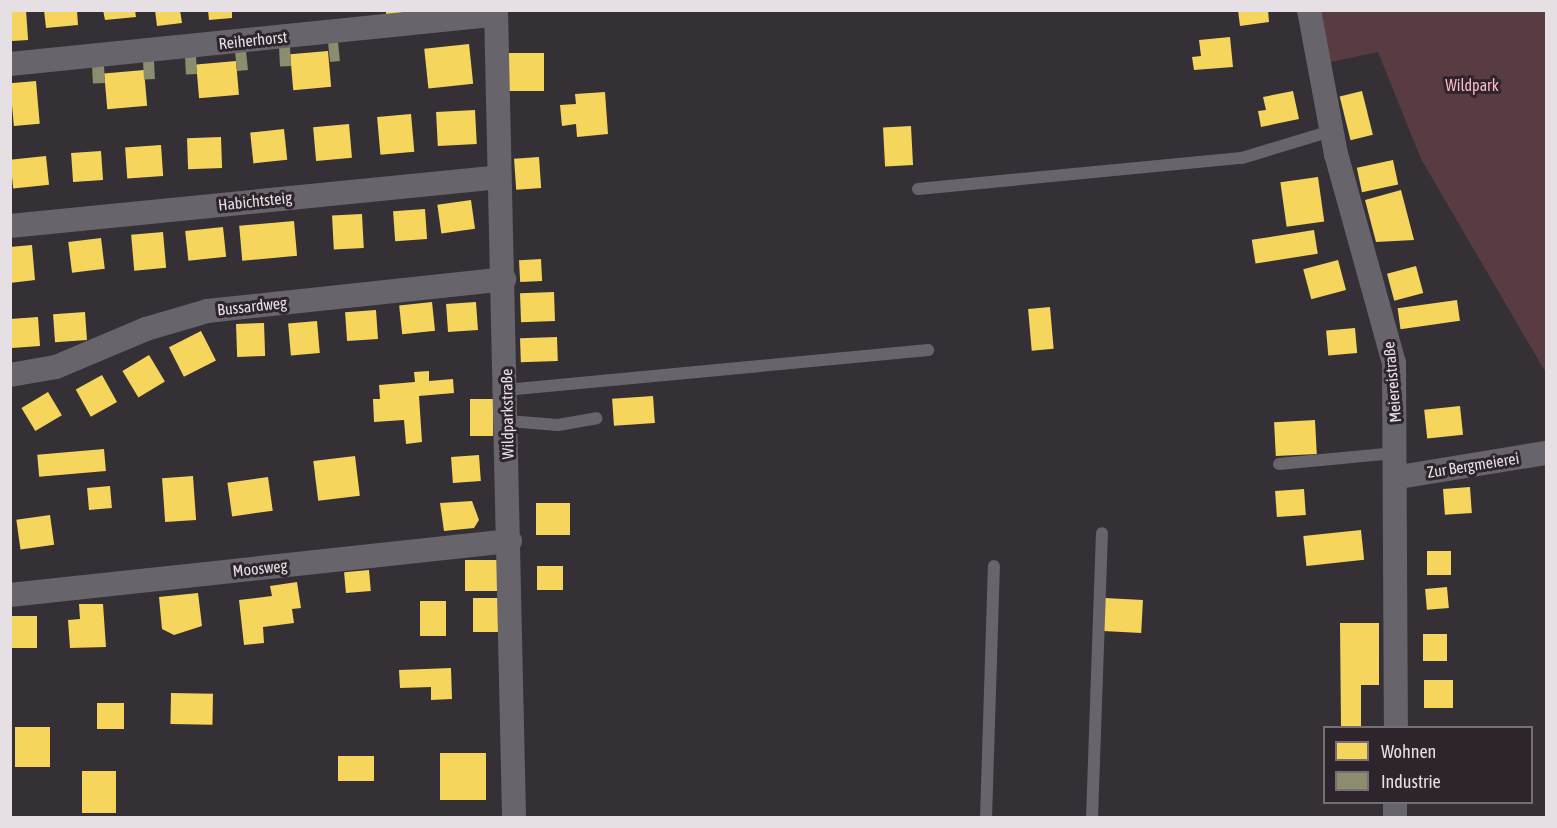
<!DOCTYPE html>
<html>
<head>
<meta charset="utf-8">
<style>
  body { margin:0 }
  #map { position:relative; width:1557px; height:828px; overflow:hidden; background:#353035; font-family:"Asap Condensed",sans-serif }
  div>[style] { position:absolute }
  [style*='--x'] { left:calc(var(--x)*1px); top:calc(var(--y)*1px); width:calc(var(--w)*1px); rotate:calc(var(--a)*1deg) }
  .green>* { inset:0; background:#583c41 }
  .homes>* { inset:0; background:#f6d55c; transform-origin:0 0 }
  .industry>* { inset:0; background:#8c8c6e; transform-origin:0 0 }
  .service>* { height:12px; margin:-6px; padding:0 6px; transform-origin:6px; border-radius:6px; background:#68646b }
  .minor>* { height:24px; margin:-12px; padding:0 12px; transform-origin:12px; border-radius:12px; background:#68646b }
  span { translate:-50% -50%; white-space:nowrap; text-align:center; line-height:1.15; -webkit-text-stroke:6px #2d242c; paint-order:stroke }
  .street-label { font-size:16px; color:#e6e0e5 }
  .park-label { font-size:16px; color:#fdb9c3 }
  .frame { position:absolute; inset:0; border:12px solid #e6e0e5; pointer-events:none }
  .legend { position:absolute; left:1323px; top:726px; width:210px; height:78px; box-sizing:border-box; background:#2d242c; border:2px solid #776f76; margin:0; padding:8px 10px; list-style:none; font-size:18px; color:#e6e0e5 }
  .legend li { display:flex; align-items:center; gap:12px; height:30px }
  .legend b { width:30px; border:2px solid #776f76 }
</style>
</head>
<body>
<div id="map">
  <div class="green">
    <div style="clip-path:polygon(1309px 11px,1546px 11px,1546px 373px,1421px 159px,1378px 52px,1317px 65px)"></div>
  </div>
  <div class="homes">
    <div style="left:26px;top:10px;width:30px;height:16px;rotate:86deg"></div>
    <div style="clip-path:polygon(44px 10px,77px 10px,78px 25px,46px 28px)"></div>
    <div style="clip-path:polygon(103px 10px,135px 10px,136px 17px,105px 20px)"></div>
    <div style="clip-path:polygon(155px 10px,180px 10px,182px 23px,157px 26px)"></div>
    <div style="clip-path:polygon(208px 10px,232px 10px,232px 18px,209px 20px)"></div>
    <div style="clip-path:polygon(386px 10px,469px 10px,386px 16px)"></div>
    <div style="clip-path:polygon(1238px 10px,1268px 10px,1269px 22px,1240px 26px)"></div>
    <div style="clip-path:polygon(1230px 37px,1233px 67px,1194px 70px,1192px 57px,1201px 56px,1199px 40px)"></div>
    <div style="left:469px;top:44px;width:40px;height:45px;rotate:84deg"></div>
    <div style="left:328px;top:51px;width:36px;height:38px;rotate:85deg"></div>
    <div style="left:508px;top:53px;width:36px;height:38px"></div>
    <div style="left:236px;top:61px;width:34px;height:40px;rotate:85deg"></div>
    <div style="left:144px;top:70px;width:36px;height:40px;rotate:85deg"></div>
    <div style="left:36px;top:81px;width:43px;height:26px;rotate:85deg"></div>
    <div style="clip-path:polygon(1293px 91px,1299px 119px,1261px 127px,1258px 111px,1266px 110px,1263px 97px)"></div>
    <div style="left:1362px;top:91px;width:45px;height:23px;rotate:76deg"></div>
    <div style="clip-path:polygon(605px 92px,608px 134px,577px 137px,576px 124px,562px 126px,560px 105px,576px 104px,575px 94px)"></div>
    <div style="left:475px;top:110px;width:34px;height:39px;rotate:87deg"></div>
    <div style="left:411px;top:114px;width:38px;height:34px;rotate:85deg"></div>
    <div style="left:349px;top:124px;width:34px;height:36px;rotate:85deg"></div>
    <div style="left:911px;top:126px;width:39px;height:28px;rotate:87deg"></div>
    <div style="left:284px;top:129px;width:31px;height:34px;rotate:84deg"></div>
    <div style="left:221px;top:137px;width:31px;height:34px;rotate:88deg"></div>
    <div style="left:161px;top:145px;width:31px;height:36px;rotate:86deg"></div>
    <div style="left:101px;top:151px;width:29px;height:30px;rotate:86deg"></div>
    <div style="left:46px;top:156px;width:29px;height:36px;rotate:84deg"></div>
    <div style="left:539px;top:157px;width:31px;height:25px;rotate:86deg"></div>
    <div style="left:1393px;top:160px;width:25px;height:37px;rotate:78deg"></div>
    <div style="left:1318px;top:177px;width:45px;height:38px;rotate:82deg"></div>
    <div style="clip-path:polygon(1401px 190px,1414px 240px,1376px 242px,1365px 200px)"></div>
    <div style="left:471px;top:200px;width:29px;height:34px;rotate:82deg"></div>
    <div style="left:425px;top:209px;width:30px;height:32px;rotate:86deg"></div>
    <div style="left:362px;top:214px;width:34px;height:30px;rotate:87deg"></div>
    <div style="left:294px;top:221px;width:35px;height:55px;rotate:85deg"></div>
    <div style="left:223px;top:227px;width:30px;height:38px;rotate:84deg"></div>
    <div style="left:1314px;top:230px;width:24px;height:63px;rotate:81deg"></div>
    <div style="left:163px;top:232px;width:36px;height:32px;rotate:85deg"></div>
    <div style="left:101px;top:238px;width:31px;height:33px;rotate:83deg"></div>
    <div style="clip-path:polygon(32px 245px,35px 280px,10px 283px,10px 247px)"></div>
    <div style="left:541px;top:259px;width:22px;height:22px;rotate:87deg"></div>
    <div style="left:1338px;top:260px;width:31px;height:36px;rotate:75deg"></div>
    <div style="left:1416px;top:266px;width:28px;height:30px;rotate:75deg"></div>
    <div style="left:554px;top:292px;width:29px;height:34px;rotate:88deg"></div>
    <div style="left:1457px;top:300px;width:21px;height:60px;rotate:82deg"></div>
    <div style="left:432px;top:302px;width:29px;height:33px;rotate:84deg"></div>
    <div style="left:476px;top:302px;width:28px;height:30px;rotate:86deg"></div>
    <div style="left:1050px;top:307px;width:42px;height:22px;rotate:85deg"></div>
    <div style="left:376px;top:310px;width:29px;height:31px;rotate:86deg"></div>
    <div style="left:85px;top:312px;width:28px;height:32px;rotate:86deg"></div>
    <div style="left:38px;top:317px;width:29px;height:28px;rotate:86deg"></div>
    <div style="left:317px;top:321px;width:32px;height:29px;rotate:85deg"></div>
    <div style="left:264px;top:323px;width:33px;height:28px;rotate:88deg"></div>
    <div style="left:1355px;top:328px;width:25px;height:29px;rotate:85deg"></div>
    <div style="left:201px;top:331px;width:33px;height:36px;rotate:63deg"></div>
    <div style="left:557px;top:337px;width:24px;height:37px;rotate:88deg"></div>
    <div style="left:149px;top:355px;width:31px;height:31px;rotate:59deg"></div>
    <div style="clip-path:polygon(429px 371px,429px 381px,453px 379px,454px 393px,419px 396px,422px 442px,406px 444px,404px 420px,374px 422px,373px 399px,380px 399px,379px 385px,415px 382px,414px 372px)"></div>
    <div style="left:102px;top:375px;width:31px;height:30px;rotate:61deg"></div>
    <div style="left:48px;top:392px;width:27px;height:31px;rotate:59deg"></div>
    <div style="left:653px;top:396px;width:27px;height:41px;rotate:86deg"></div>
    <div style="left:470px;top:399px;width:23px;height:37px"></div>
    <div style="left:1460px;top:406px;width:29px;height:36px;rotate:84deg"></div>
    <div style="left:1315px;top:420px;width:34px;height:41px;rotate:87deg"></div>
    <div style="left:104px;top:449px;width:22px;height:67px;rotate:85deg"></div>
    <div style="left:479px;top:455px;width:26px;height:28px;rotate:86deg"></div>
    <div style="left:355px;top:456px;width:40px;height:42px;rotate:83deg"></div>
    <div style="left:193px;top:476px;width:44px;height:31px;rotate:86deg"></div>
    <div style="left:268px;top:477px;width:34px;height:41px;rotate:82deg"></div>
    <div style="left:110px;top:486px;width:22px;height:23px;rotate:85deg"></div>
    <div style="left:1470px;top:487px;width:26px;height:27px;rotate:86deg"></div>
    <div style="left:1304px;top:489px;width:26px;height:29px;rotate:86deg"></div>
    <div style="clip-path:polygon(472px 501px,479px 520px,474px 528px,444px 531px,440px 503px)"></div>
    <div style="left:536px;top:503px;width:34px;height:32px"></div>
    <div style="left:50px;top:515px;width:30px;height:34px;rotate:82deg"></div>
    <div style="left:1361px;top:530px;width:30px;height:58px;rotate:84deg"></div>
    <div style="left:1427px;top:551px;width:24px;height:24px"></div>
    <div style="left:465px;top:560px;width:33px;height:31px"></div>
    <div style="left:537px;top:566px;width:26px;height:24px"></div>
    <div style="left:369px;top:570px;width:21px;height:25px;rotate:85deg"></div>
    <div style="clip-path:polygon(297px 582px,301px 608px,292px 609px,294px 623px,263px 627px,264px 643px,244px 645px,239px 600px,272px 596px,270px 586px)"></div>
    <div style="left:1447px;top:587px;width:21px;height:22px;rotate:85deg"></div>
    <div style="clip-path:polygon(198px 593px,202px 626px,174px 635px,162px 629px,159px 597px)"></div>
    <div style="left:473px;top:598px;width:28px;height:34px"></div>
    <div style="left:1105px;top:598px;width:38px;height:33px;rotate:3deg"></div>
    <div style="left:420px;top:601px;width:26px;height:35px"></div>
    <div style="clip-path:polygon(79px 604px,103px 604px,106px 647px,70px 648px,68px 620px,80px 619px)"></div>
    <div style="left:10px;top:616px;width:27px;height:32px"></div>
    <div style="clip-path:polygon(1340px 623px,1379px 623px,1379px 685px,1361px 685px,1361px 728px,1341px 728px)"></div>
    <div style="left:1447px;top:634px;width:27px;height:24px;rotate:90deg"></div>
    <div style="clip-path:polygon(451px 668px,452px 699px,431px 700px,431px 687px,400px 688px,399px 670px)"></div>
    <div style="left:1424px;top:680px;width:29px;height:28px"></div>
    <div style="left:171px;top:693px;width:42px;height:31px;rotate:1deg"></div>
    <div style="left:97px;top:703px;width:27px;height:26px"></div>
    <div style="left:50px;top:727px;width:40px;height:35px;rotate:90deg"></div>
    <div style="left:440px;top:753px;width:46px;height:47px"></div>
    <div style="left:338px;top:756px;width:36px;height:25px"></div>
    <div style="left:82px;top:771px;width:34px;height:42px"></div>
  </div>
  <div class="industry">
    <div style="left:338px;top:42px;width:19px;height:10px;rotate:84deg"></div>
    <div style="left:290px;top:47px;width:19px;height:11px;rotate:87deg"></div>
    <div style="left:246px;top:51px;width:19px;height:11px;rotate:84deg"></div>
    <div style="left:196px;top:56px;width:18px;height:11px;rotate:87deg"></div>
    <div style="left:154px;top:61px;width:18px;height:11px;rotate:87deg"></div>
    <div style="left:104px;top:65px;width:18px;height:12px;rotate:87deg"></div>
  </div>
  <div class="service">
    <div style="--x:918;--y:189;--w:325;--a:-5.5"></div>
    <div style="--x:1242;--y:158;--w:93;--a:-16.9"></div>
    <div style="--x:506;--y:390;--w:424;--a:-5.4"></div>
    <div style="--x:507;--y:421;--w:51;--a:4.5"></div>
    <div style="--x:558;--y:425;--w:39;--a:-10"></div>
    <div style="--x:1279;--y:464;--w:118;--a:-5.4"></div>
    <div style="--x:986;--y:818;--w:252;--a:-88.2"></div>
    <div style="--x:1092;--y:818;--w:285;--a:-88"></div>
  </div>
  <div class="minor">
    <div style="--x:496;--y:10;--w:808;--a:88.72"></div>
    <div style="--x:1309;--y:10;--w:147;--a:79.4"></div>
    <div style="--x:1336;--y:154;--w:217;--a:74.5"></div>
    <div style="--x:1394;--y:363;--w:365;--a:89.7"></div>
    <div style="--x:10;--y:64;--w:488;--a:-5.8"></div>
    <div style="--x:10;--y:226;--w:492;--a:-5.7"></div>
    <div style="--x:10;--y:375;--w:47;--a:-9.9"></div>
    <div style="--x:56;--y:367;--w:98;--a:-22.9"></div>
    <div style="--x:146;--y:329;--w:64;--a:-16.4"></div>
    <div style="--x:207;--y:311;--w:299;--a:-6.1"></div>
    <div style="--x:1399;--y:477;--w:149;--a:-9.3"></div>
    <div style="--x:10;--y:595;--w:503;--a:-6.16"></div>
    <div style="--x:1395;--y:818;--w:16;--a:-90"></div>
  </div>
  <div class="street-label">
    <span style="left:253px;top:40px;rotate:-6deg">Reiherhorst</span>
    <span style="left:255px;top:201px;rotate:-6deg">Habichtsteig</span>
    <span style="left:252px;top:306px;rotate:-6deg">Bussardweg</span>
    <span style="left:1392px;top:382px;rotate:-95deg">Meiereistraße</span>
    <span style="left:507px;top:414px;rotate:-91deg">Wildparkstraße</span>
    <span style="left:1473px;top:465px;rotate:-9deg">Zur Bergmeierei</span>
    <span style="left:260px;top:568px;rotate:-6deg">Moosweg</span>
  </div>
  <div class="park-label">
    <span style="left:1472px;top:85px">Wildpark</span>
  </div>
  <div class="frame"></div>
  <ul class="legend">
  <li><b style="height:16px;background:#f6d55c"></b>Wohnen</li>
  <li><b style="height:16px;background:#8c8c6e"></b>Industrie</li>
  </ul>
</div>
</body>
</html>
